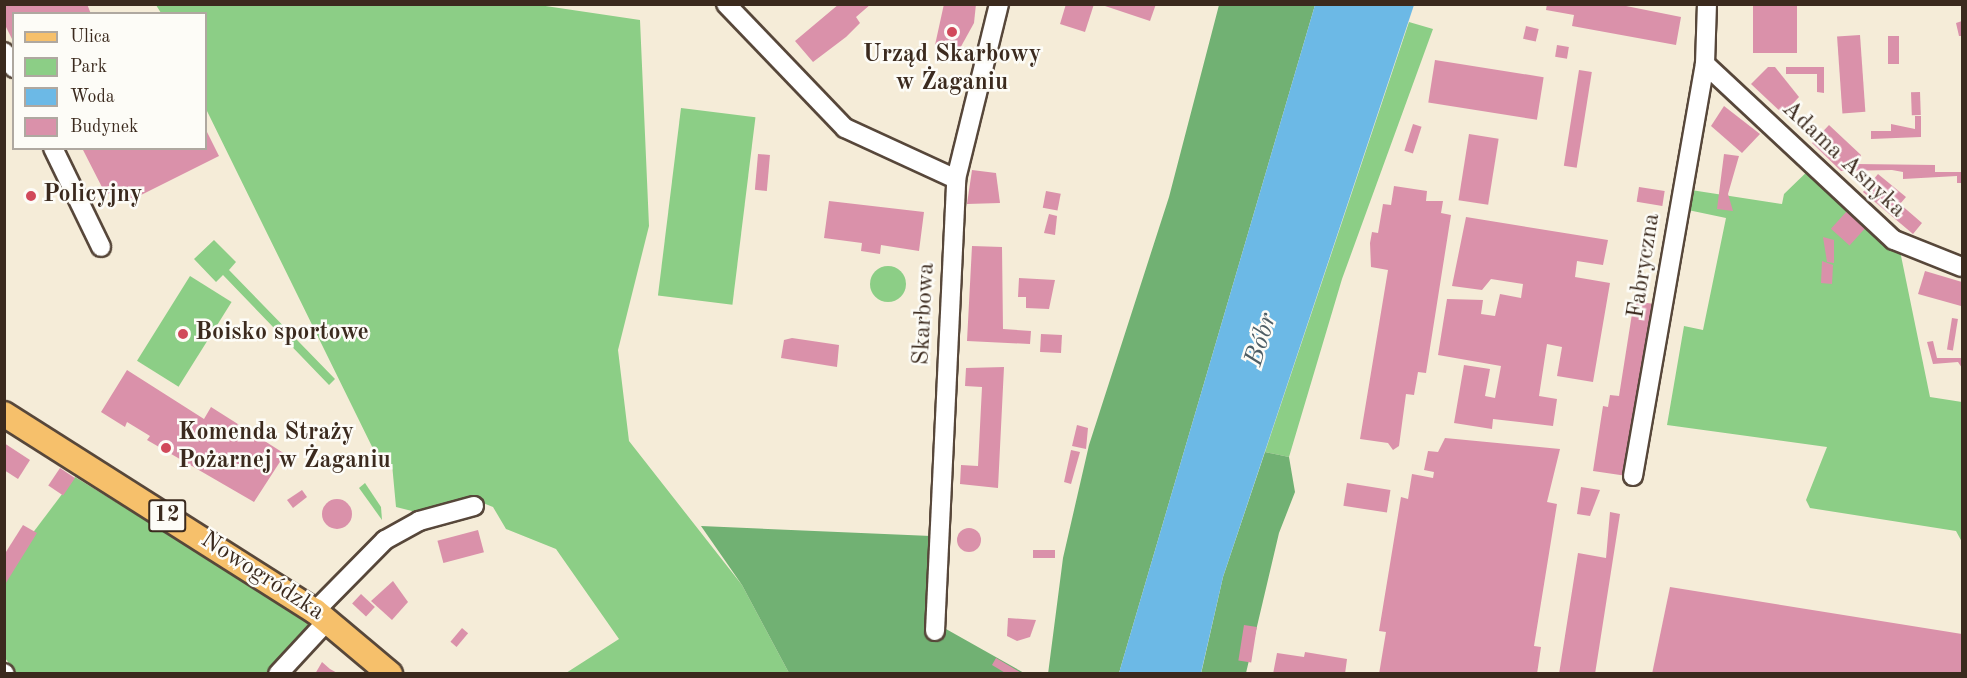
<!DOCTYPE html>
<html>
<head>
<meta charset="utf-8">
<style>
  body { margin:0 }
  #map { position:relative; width:1967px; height:678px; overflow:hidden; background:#f5ecd8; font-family:"Old Standard TT",serif }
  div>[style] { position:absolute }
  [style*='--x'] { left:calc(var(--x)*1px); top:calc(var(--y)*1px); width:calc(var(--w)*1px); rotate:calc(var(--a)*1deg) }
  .green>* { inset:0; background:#8cce86; transform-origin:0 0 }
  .round { border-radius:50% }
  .forest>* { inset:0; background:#71b173 }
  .water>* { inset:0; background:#6cb9e6 }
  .building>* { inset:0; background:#da91aa; transform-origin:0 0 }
  .roads { filter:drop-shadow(2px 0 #57473a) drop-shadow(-2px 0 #57473a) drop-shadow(0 2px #57473a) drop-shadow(0 -2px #57473a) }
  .minor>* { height:18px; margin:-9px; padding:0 9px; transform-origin:9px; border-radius:9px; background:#fff }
  .major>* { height:24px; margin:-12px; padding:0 12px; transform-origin:12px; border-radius:12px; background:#f6c06b }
  .dots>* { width:16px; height:16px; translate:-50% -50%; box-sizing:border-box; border:3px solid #fdfcf7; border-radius:50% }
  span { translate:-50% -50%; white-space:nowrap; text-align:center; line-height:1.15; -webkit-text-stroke:5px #fdfcf7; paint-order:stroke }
  .shield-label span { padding:2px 4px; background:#fdfcf7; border:2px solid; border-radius:4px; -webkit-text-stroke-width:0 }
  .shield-label { font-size:22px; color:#3b2a1e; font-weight:700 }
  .poi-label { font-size:24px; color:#3b2a1e; font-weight:700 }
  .left { translate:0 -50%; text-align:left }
  .street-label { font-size:24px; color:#3b2a1e }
  .water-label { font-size:26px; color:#4c5c64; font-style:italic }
  .frame { position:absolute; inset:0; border:6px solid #3b2a1e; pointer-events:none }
  .legend { position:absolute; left:12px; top:12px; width:195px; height:138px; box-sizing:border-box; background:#fdfcf7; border:2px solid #afa8a0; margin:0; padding:8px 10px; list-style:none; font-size:18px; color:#3b2a1e }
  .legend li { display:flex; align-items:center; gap:12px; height:30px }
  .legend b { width:30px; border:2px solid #afa8a0 }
</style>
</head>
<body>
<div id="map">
  <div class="green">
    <div style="clip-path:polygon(532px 4px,640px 20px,649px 226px,618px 350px,629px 441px,742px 585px,789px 673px,566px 673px,619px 639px,556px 549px,506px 529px,493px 507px,473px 499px,420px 513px,396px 507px,392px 464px,383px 469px,206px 109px,206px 14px,161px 13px,156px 5px)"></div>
    <div style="clip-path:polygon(1409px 22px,1433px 29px,1342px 279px,1289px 457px,1265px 452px)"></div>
    <div style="left:681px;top:108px;width:75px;height:189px;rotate:7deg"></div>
    <div style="clip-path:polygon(1815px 164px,1899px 246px,1930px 397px,1962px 402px,1962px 542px,1956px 531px,1810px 508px,1806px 500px,1827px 447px,1667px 425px,1684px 326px,1703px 330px,1726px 218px,1688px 210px,1691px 190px,1782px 204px,1784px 194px)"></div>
    <div style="clip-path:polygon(214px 240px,236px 262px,229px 270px,335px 379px,329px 385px,223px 275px,216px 282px,194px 259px)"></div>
    <div class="round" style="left:870px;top:266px;width:36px;height:36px"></div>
    <div style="left:190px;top:276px;width:49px;height:100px;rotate:32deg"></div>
    <div style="clip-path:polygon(75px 477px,261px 591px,311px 626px,271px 673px,16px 673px,5px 658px,4px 571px)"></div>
    <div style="clip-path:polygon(365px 483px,381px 507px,382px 520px,359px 488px)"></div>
  </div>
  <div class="forest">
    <div style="clip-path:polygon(1219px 5px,1315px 5px,1119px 673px,1048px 674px,1063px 558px,1089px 445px,1169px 197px)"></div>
    <div style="clip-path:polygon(1265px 452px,1289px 457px,1295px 492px,1279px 533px,1246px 673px,1201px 674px,1223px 577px)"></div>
    <div style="clip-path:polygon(701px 526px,931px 536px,926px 632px,946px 629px,1024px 673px,789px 673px,742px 585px)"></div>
  </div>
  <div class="water">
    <div style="clip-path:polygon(1315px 5px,1414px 5px,1223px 577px,1201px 673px,1119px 673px)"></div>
  </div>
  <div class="building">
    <div style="clip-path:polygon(5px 4px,87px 4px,91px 14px,14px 14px,14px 43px,5px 25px)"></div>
    <div style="clip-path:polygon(839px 4px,871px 4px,856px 17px,860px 23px,846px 37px,813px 62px,795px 41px)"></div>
    <div style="clip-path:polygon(944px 4px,976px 4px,974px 23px,958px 52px,935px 45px)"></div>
    <div style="clip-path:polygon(1066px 4px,1094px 4px,1085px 32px,1060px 24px)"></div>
    <div style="clip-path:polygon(1099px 4px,1156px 4px,1150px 21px)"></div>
    <div style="clip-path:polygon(1547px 4px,1616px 4px,1681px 17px,1676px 45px,1572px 26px,1574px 15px,1546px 10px)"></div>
    <div style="left:1797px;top:4px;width:49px;height:44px;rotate:90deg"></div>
    <div style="clip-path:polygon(1962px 21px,1962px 36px,1959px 36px,1956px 23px)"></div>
    <div style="left:1526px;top:26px;width:13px;height:13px;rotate:13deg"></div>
    <div style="left:1860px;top:35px;width:77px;height:23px;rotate:86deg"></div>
    <div style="left:1888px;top:36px;width:11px;height:28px"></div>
    <div style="left:1557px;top:45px;width:12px;height:12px;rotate:9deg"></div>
    <div style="left:1435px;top:60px;width:110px;height:43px;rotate:9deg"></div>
    <div style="clip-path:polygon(1768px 67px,1775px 67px,1799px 97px,1783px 114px,1751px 84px)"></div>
    <div style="clip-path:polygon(1786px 67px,1824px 67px,1824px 93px,1817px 92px,1817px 74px,1786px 74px)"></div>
    <div style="left:1579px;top:70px;width:13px;height:97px;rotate:9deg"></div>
    <div style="left:1920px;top:92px;width:23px;height:9px;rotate:88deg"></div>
    <div style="clip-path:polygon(1724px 106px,1760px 134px,1742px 153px,1711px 126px)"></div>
    <div style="clip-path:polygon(1915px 116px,1921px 116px,1921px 137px,1871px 139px,1871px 131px,1891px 131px,1891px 124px,1915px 129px)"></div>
    <div style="left:1413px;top:124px;width:9px;height:28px;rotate:18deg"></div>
    <div style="clip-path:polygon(1829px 125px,1861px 155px,1857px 164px,1935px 165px,1935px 172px,1962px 172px,1962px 183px,1957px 183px,1957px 176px,1903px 179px,1903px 172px,1892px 170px,1841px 171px,1812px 143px)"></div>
    <div style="clip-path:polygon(206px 130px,219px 156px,131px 200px,124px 186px,106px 195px,82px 148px,206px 148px)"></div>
    <div style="left:1469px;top:134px;width:30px;height:67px;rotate:9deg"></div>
    <div style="left:758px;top:154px;width:12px;height:36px;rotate:5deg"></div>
    <div style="clip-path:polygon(1724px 154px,1739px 156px,1728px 194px,1733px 211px,1717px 209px)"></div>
    <div style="clip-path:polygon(972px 170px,996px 173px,1000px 203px,967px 204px)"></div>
    <div style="clip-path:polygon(1878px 174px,1906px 197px,1900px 204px,1922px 223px,1913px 234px,1863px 192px)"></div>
    <div style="clip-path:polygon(1394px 186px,1427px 191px,1426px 201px,1443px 201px,1441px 213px,1451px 215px,1426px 373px,1418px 372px,1414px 395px,1406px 394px,1399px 446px,1393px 450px,1388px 443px,1360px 439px,1388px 270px,1371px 267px,1370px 243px,1372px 232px,1378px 233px,1383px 204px,1391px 205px)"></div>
    <div style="left:1639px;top:187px;width:26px;height:15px;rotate:9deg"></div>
    <div style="left:1046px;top:191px;width:15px;height:17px;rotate:11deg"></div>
    <div style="clip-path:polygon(829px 201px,924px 212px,919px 251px,881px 245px,880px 254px,861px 251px,862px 243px,824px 238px)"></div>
    <div style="left:1847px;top:211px;width:25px;height:24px;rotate:42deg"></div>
    <div style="clip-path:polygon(1049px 214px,1057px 216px,1055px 235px,1044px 233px)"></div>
    <div style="clip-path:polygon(1466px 217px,1608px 240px,1603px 265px,1577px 261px,1575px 277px,1610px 283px,1593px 382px,1557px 376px,1562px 347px,1547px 344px,1539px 396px,1557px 399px,1553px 426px,1493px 419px,1492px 429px,1454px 423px,1464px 365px,1490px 369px,1485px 396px,1495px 398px,1501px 366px,1438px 355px,1447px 299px,1483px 300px,1481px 314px,1495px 316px,1500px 294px,1521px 298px,1523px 284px,1491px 279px,1482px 290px,1452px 286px)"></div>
    <div style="clip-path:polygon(1823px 237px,1834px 240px,1834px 263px,1827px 262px)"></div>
    <div style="clip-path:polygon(972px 246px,1002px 247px,1003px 329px,1031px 331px,1030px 344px,967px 341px)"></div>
    <div style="clip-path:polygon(1822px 261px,1833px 265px,1832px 284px,1821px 283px)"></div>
    <div style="clip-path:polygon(1925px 271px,1962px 282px,1961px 306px,1918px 294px)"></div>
    <div style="clip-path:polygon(1019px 278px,1055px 280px,1049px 309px,1026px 308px,1026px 297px,1018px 297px)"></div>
    <div style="clip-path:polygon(1634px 301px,1654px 304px,1627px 476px,1593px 471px,1603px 406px,1608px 407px,1610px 395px,1619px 396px)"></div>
    <div style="left:1952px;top:318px;width:6px;height:32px;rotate:9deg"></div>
    <div style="left:1041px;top:334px;width:21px;height:18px;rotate:3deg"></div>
    <div style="clip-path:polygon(792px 338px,839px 345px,837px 367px,781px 358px,784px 340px)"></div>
    <div style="clip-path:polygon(1933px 341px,1937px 358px,1962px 358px,1962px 368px,1958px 362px,1933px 364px,1927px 342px)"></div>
    <div style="clip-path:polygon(1004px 367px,998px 488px,960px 484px,961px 465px,978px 466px,982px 387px,965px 386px,966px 368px)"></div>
    <div style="clip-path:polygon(127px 370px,204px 419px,211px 407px,285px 454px,254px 502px,147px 440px,150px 436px,127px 422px,125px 427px,101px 412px)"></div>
    <div style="clip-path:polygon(1077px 425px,1088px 428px,1086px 449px,1072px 446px)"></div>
    <div style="clip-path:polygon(1445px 438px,1560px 449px,1547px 502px,1557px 504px,1534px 646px,1541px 647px,1537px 674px,1379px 674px,1386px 632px,1379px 631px,1401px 497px,1408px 499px,1412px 474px,1433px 478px,1434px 472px,1424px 470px,1428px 451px,1438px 452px)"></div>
    <div style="clip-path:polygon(4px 443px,30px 460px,18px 479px,4px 470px)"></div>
    <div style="clip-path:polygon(1071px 450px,1080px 452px,1071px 484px,1064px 482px)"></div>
    <div style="left:60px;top:468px;width:18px;height:21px;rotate:34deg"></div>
    <div style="left:1347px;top:483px;width:44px;height:23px;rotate:9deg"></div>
    <div style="clip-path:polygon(1581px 487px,1600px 490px,1590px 516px,1577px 514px)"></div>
    <div style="clip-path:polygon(302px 490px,307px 497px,293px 508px,287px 500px)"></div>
    <div class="round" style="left:322px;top:499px;width:30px;height:30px"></div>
    <div style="clip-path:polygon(1610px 512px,1620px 514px,1595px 674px,1559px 674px,1578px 553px,1606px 558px)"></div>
    <div style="clip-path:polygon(23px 525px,37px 533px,4px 586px,4px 555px)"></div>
    <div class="round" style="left:957px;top:528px;width:24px;height:24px"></div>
    <div style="left:478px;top:530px;width:23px;height:42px;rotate:75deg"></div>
    <div style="left:1033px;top:550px;width:22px;height:8px"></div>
    <div style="clip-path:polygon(393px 581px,408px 602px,392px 620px,371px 601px)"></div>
    <div style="clip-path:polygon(1670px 587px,1962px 634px,1961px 674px,1652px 674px)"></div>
    <div style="left:361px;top:594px;width:19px;height:13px;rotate:43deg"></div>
    <div style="clip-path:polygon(1008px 618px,1036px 620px,1030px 637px,1017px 641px,1007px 636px)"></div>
    <div style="left:1244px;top:625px;width:13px;height:36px;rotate:9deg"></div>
    <div style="left:462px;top:628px;width:8px;height:18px;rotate:40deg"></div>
    <div style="clip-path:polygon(1305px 652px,1347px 659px,1345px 674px,1273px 674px,1277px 653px,1304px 657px)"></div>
    <div style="clip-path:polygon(996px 658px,1023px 674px,1007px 674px,992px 665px)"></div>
    <div style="clip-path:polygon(322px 662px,330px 669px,339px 674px,315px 674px)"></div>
  </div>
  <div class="roads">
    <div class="minor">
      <div style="--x:726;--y:4;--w:172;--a:46.2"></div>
      <div style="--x:845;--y:128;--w:122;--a:24.7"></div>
      <div style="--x:4;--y:52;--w:19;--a:58"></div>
      <div style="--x:1705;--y:64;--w:258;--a:43"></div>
      <div style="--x:1894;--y:240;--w:73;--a:21.7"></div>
      <div style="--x:53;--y:148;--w:110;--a:64.1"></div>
      <div style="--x:1633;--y:476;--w:418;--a:-80.1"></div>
      <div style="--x:1705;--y:64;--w:60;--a:-88.1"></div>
      <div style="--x:315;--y:611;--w:100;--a:-45.4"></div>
      <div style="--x:385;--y:540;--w:39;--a:-29"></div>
      <div style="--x:419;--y:521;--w:57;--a:-15.3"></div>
      <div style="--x:935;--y:631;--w:452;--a:-87.3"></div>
      <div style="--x:956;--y:179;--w:180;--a:-76.2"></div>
      <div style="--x:4;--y:673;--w:1;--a:45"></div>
      <div style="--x:278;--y:674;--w:74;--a:-47.2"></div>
    </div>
    <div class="major">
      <div style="--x:4;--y:414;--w:368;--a:32.4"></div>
      <div style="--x:315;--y:611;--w:98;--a:40"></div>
    </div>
  </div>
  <div class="dots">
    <div style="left:952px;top:32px;background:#d1495b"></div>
    <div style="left:31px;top:196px;background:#d1495b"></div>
    <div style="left:183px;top:334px;background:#d1495b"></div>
    <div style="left:166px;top:448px;background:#d1495b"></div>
  </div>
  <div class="shield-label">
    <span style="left:167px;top:516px">12</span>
  </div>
  <div class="poi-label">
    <span style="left:952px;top:70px">Urząd Skarbowy<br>w Żaganiu</span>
    <span class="left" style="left:43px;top:196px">Policyjny</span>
    <span class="left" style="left:195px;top:334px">Boisko sportowe</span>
    <span class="left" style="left:178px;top:448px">Komenda Straży<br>Pożarnej w Żaganiu</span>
  </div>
  <div class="street-label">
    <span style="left:1843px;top:160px;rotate:43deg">Adama Asnyka</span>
    <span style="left:1645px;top:266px;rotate:-81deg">Fabryczna</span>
    <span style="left:925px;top:314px;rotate:-87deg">Skarbowa</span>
    <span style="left:262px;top:577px;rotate:33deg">Nowogródzka</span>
  </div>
  <div class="water-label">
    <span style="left:1262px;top:340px;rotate:-73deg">Bóbr</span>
  </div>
  <div class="frame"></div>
  <ul class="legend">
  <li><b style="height:8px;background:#f6c06b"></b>Ulica</li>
  <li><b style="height:16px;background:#8cce86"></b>Park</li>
  <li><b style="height:16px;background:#6cb9e6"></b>Woda</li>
  <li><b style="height:16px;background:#da91aa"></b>Budynek</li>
  </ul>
</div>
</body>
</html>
